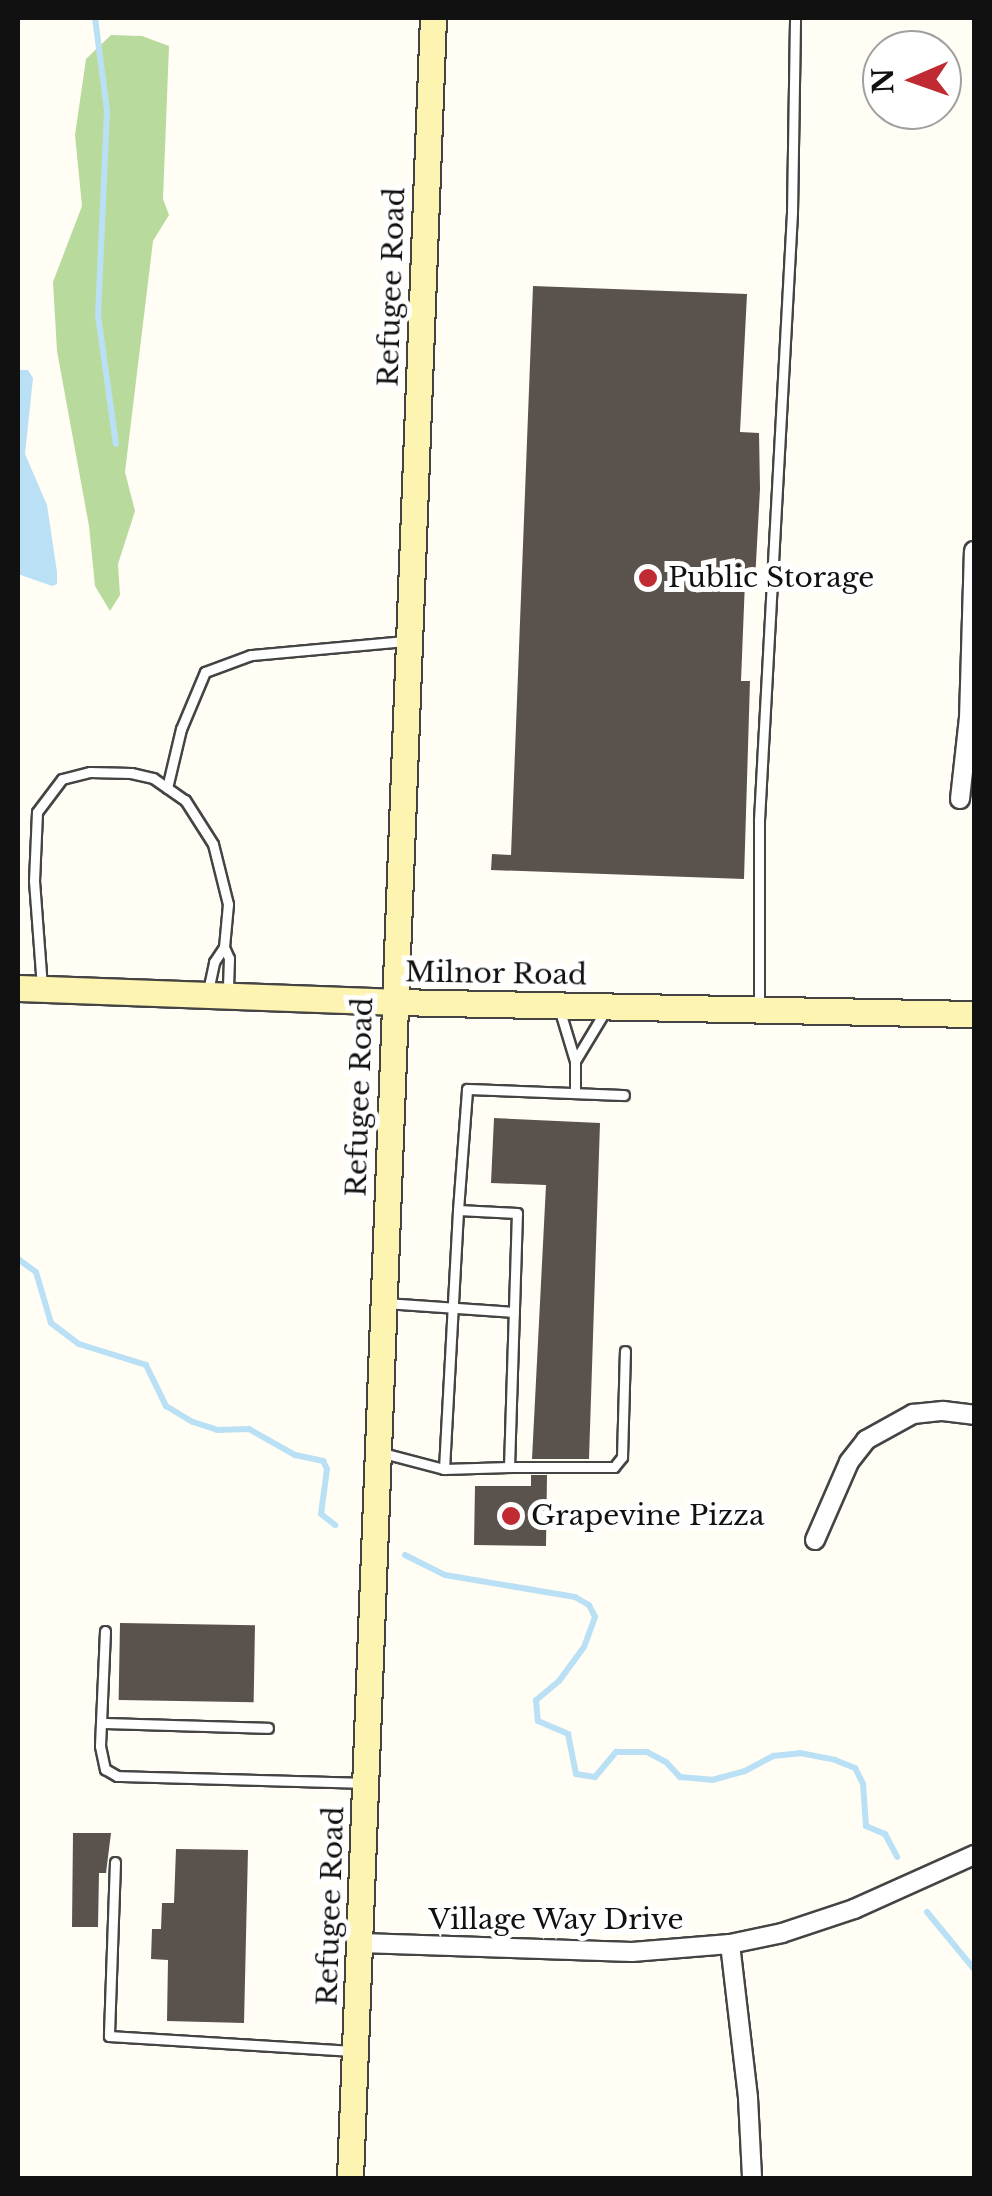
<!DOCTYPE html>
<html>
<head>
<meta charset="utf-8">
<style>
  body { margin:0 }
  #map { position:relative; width:992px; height:2196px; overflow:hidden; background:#fffdf4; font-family:"Libre Baskerville",serif }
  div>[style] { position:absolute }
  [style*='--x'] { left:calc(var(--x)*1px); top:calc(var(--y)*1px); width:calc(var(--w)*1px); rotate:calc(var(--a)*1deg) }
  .forest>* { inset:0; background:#b9da9d }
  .water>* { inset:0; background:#bae0f5 }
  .stream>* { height:6px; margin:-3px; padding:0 3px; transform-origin:3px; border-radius:3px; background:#bae0f5 }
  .building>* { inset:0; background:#59524d; transform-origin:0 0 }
  .roads { filter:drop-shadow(2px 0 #444) drop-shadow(-2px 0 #444) drop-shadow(0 2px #444) drop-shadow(0 -2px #444) }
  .lane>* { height:9px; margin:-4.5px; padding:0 4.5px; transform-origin:4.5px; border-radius:4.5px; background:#fff }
  .street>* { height:18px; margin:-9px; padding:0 9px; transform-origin:9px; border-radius:9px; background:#fff }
  .secondary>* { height:25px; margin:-12.5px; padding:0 12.5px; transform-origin:12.5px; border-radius:12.5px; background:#fdf4b1 }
  .dots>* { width:28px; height:28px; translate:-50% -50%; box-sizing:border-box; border:5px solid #fff; border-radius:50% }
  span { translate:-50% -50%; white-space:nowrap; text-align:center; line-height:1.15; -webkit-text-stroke:10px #fff; paint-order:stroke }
  .street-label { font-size:28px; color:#111 }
  .poi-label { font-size:28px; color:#111 }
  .left { translate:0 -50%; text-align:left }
  .frame { position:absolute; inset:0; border:20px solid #111; pointer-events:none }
  .north { position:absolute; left:862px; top:30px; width:100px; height:100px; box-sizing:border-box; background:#fff; border:2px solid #a0a0a0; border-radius:50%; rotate:268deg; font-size:28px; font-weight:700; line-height:40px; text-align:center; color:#111 }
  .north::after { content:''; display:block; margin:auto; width:35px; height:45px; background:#c02a33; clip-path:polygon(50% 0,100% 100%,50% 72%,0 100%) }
</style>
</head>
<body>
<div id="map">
  <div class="forest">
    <div style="clip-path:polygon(111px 35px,142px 36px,169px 46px,163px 199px,169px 215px,153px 241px,125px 472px,135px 511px,118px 564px,120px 595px,110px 611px,95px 586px,89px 526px,57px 351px,53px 282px,82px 206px,75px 135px,86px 59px)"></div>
  </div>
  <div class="water">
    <div style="clip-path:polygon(18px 370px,28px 370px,33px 378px,25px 454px,47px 505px,57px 572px,57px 584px,52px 586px,18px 574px)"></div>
  </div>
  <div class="stream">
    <div style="--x:95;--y:18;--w:94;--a:82.6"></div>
    <div style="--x:107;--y:111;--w:204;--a:92.5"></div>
    <div style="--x:98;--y:315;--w:130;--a:82.1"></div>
    <div style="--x:18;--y:1259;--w:22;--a:36"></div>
    <div style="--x:36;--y:1272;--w:53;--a:73.6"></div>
    <div style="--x:51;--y:1323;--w:35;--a:37"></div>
    <div style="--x:79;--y:1344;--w:70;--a:17.4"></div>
    <div style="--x:146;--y:1365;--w:46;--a:64"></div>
    <div style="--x:166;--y:1406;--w:31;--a:31"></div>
    <div style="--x:193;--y:1422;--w:25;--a:18"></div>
    <div style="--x:217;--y:1430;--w:32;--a:-2"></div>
    <div style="--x:249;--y:1429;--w:53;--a:29.5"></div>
    <div style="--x:295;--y:1455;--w:29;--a:12"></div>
    <div style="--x:323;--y:1461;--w:9;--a:63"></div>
    <div style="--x:327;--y:1469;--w:45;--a:97.6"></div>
    <div style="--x:321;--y:1514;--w:18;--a:38"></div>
    <div style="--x:405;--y:1555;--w:45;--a:26.6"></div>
    <div style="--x:445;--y:1575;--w:132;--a:9.6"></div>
    <div style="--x:575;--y:1597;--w:16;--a:30"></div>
    <div style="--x:589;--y:1605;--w:13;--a:63"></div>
    <div style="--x:595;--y:1617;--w:32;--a:110"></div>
    <div style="--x:584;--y:1647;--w:42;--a:126.3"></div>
    <div style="--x:559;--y:1681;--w:30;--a:140"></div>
    <div style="--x:536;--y:1700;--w:21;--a:85"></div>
    <div style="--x:538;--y:1721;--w:33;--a:23"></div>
    <div style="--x:568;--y:1734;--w:41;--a:78.7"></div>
    <div style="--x:576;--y:1774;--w:19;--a:9"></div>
    <div style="--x:595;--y:1777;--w:33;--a:-50"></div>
    <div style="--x:616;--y:1752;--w:31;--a:0"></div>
    <div style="--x:647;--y:1752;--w:21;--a:28"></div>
    <div style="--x:666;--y:1762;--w:21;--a:47"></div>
    <div style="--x:680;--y:1777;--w:32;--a:5"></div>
    <div style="--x:712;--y:1780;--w:34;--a:-15"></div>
    <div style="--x:745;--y:1771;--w:32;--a:-28"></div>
    <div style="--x:773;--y:1756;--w:27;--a:-6"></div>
    <div style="--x:800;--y:1753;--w:36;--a:11"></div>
    <div style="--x:835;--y:1760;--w:22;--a:22"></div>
    <div style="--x:855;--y:1768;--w:18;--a:63"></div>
    <div style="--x:863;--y:1784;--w:42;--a:85.9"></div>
    <div style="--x:866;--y:1826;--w:21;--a:23"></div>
    <div style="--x:885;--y:1834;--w:26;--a:62"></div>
    <div style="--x:927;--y:1912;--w:74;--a:50.5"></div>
  </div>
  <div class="building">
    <div style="clip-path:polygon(533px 286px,747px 294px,740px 432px,759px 433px,760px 489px,755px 581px,745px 581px,741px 681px,750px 681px,744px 879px,491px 870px,492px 854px,511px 855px)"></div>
    <div style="clip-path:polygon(494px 1118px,600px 1123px,589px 1459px,532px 1459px,546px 1185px,491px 1183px)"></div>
    <div style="clip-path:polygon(531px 1475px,547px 1475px,546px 1546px,474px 1545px,475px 1486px,531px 1486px)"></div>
    <div style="left:120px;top:1623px;width:135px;height:77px;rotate:1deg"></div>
    <div style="clip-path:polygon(73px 1833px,111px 1833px,106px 1873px,99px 1873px,98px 1927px,72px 1927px)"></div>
    <div style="clip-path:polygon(176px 1849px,248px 1850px,244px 2023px,167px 2021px,168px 1960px,151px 1959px,152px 1929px,161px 1929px,162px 1903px,174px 1903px)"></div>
  </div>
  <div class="roads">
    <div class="lane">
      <div style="--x:167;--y:788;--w:61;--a:-76.7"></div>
      <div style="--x:181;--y:729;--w:62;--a:-67.2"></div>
      <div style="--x:205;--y:672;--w:49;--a:-20.3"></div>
      <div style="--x:251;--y:655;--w:156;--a:-5.2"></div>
      <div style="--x:42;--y:987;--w:106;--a:-94.3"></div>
      <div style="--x:34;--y:881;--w:69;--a:-87.5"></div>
      <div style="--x:37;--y:812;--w:41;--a:-52.9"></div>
      <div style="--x:62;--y:779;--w:29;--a:-14"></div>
      <div style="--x:90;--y:772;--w:41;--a:1.4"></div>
      <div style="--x:131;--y:773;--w:23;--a:13"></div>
      <div style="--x:153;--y:778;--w:39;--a:35"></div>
      <div style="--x:185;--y:800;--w:52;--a:57.5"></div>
      <div style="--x:213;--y:844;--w:62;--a:76"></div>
      <div style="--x:228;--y:904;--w:43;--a:95.3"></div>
      <div style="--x:224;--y:947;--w:12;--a:66"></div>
      <div style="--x:229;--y:958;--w:33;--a:92"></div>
      <div style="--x:208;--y:991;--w:30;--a:-78"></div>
      <div style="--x:214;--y:962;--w:18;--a:-56"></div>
      <div style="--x:559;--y:1008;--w:55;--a:73.2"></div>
      <div style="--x:575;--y:1061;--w:32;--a:90"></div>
      <div style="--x:759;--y:1009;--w:189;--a:-90"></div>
      <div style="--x:759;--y:820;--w:609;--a:-86.89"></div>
      <div style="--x:792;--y:212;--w:194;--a:-89.1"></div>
      <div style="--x:575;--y:1061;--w:62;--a:-58.9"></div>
      <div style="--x:386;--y:1303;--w:128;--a:4"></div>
      <div style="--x:379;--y:1452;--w:67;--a:14.7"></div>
      <div style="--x:444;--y:1469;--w:65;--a:-1.8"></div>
      <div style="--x:509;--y:1467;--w:254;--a:-88.2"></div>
      <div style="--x:517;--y:1213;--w:59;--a:-177.1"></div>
      <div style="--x:458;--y:1210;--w:121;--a:-85.7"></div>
      <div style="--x:467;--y:1089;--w:157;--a:2.2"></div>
      <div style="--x:509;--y:1467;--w:105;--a:0"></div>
      <div style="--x:614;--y:1467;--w:13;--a:-51"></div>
      <div style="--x:622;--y:1457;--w:106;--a:-88.4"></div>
      <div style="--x:444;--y:1469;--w:259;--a:-86.9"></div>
      <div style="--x:105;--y:1631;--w:115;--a:92.5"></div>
      <div style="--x:100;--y:1746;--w:24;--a:78"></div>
      <div style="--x:105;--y:1769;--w:14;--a:30"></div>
      <div style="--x:117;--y:1776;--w:246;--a:1.6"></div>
      <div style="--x:101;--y:1723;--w:167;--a:1.7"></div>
      <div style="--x:115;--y:1862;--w:174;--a:92"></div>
      <div style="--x:109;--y:2036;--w:244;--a:3.5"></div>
    </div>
    <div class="street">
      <div style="--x:960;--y:799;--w:81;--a:-83.7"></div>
      <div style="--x:969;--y:718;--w:167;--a:-88.3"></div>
      <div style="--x:815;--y:1540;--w:85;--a:-66.4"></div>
      <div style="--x:849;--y:1462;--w:28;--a:-52"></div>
      <div style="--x:866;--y:1440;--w:54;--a:-29"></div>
      <div style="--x:913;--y:1414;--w:30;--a:-6"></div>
      <div style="--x:943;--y:1411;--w:31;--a:7"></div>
      <div style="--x:361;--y:1943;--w:271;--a:1.9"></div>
      <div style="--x:632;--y:1952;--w:98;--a:-4.7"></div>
      <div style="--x:730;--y:1944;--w:53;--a:-11.9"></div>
      <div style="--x:782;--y:1933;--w:76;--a:-18.4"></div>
      <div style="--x:854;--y:1909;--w:132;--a:-24.2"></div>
      <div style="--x:730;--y:1944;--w:155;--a:83.3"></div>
      <div style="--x:748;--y:2098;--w:80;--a:87.1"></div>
    </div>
    <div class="secondary">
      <div style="--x:18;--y:988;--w:376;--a:2.1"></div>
      <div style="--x:394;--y:1002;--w:580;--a:1.19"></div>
      <div style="--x:350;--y:2178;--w:2162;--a:-87.8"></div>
    </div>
  </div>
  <div class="dots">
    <div style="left:648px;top:578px;background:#c02a33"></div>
    <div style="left:511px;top:1516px;background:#c02a33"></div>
  </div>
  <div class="street-label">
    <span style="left:392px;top:287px;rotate:-88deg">Refugee Road</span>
    <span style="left:496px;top:974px;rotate:1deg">Milnor Road</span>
    <span style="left:360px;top:1097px;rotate:-88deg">Refugee Road</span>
    <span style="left:331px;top:1906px;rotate:-88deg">Refugee Road</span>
    <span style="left:556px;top:1920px">Village Way Drive</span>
  </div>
  <div class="poi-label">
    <span class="left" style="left:668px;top:578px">Public Storage</span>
    <span class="left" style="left:531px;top:1516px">Grapevine Pizza</span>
  </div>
  <div class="frame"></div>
  <div class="north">N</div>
</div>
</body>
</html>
